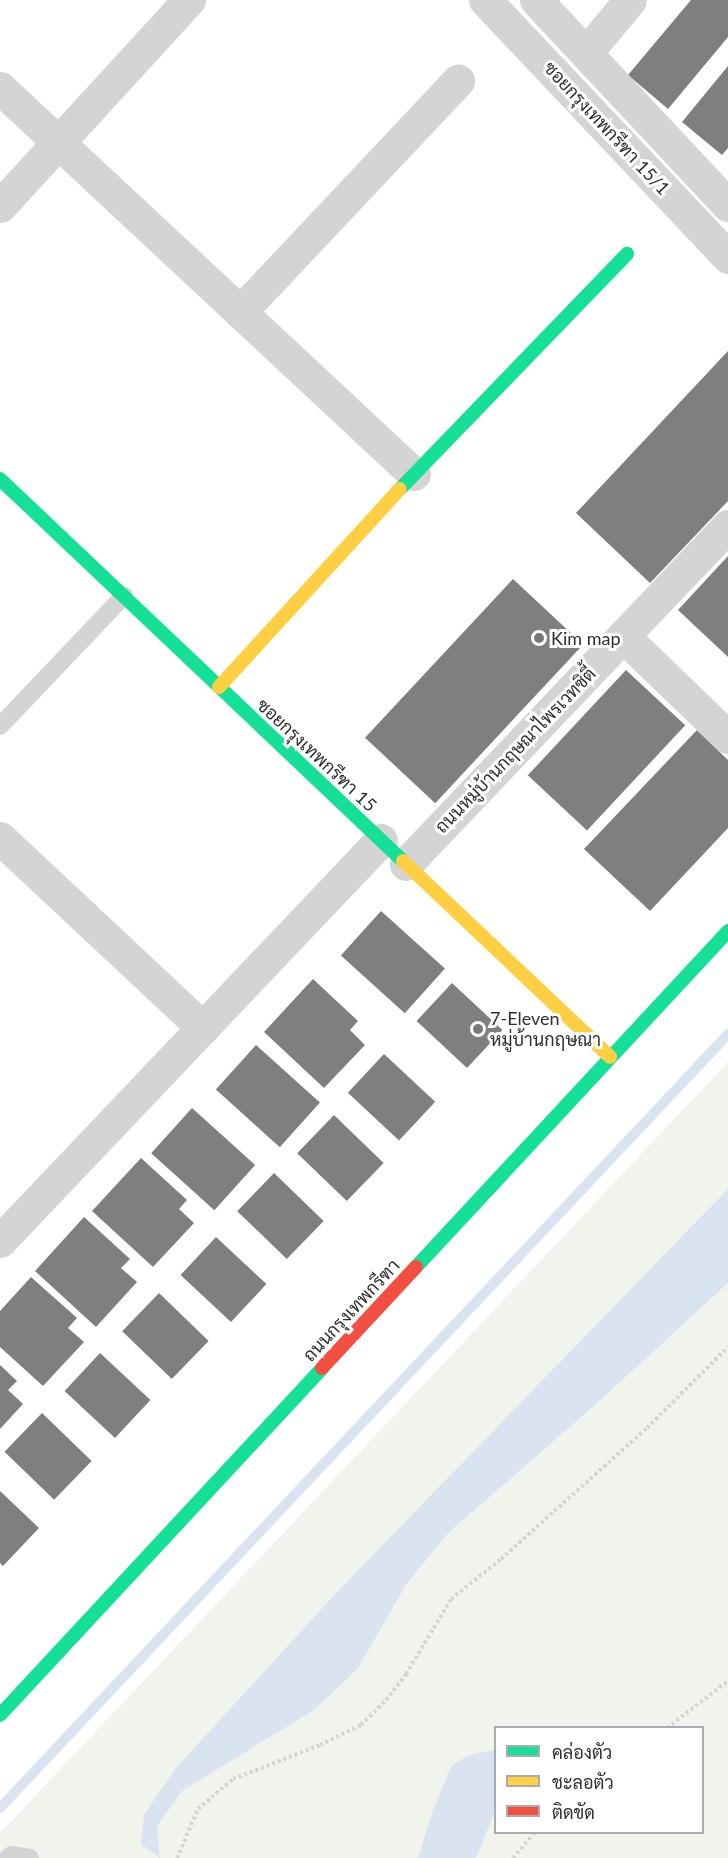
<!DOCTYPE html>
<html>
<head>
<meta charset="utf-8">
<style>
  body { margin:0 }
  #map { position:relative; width:728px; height:1858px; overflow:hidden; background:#fff; font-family:Lato,Sarabun,sans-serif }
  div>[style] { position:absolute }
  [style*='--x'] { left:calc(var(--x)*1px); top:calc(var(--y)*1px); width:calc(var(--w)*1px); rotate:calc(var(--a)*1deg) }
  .green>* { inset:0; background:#f0f4ec }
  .water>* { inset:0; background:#dae4f0 }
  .stream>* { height:10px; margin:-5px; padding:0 5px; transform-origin:5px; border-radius:5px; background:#dae4f0 }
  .building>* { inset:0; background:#7f7f7f; transform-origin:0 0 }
  .path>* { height:4px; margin-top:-2px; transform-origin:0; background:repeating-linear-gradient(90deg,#d4d4d4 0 3px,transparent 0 6px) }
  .lane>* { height:18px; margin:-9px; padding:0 9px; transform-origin:9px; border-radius:9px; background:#d4d4d4 }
  .street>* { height:33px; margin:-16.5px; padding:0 16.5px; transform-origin:16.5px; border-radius:16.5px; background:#d4d4d4 }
  .fast>* { height:14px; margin:-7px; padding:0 7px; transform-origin:7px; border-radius:7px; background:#16e098 }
  .slow>* { height:14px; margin:-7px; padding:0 7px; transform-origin:7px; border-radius:7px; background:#ffcf43 }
  .jam>* { height:14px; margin:-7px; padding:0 7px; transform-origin:7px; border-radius:7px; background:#f24e42 }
  .dots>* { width:16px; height:16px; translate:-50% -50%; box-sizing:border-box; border:3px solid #fff; border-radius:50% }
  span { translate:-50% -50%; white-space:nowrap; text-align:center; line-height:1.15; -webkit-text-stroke:6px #fff; paint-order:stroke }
  .street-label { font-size:18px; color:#2f2f2f }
  .poi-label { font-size:18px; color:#2f2f2f }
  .left { translate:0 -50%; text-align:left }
  .legend { position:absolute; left:494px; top:1726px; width:210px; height:108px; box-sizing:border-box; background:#fff; border:2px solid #acacac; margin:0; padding:8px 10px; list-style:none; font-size:18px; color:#2f2f2f }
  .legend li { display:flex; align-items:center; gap:12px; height:30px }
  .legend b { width:30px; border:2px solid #acacac }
</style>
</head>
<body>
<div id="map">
  <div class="green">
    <div style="clip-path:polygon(evenodd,728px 1062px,728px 1858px,0 1858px,0 1833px,728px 1062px,496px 1728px,702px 1728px,702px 1832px,496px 1832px,496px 1728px)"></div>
  </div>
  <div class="water">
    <div style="clip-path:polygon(728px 1189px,728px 1283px,595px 1405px,449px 1532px,407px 1583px,358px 1668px,314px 1710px,182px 1791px,157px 1826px,160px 1858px,141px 1844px,144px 1815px,175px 1769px,338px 1591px)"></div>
    <div style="clip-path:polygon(495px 1750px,495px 1811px,476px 1858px,418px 1858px,433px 1810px,452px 1765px,469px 1755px)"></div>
  </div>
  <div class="stream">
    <div style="--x:0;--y:1808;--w:1063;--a:-46.75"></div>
  </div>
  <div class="building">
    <div style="clip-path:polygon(691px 0,728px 0,728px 37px,668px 109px,628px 75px)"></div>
    <div style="clip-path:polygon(728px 66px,728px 148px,722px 155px,682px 122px)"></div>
    <div style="clip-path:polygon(728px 351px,728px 501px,650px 583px,576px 513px)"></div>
    <div style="clip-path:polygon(728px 556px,728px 657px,678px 610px)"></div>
    <div style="left:513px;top:579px;width:96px;height:217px;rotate:43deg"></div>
    <div style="left:626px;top:670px;width:81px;height:144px;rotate:43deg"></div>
    <div style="clip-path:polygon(697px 730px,728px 760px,728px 828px,650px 911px,584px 849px)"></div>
    <div style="left:381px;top:911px;width:86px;height:60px;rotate:42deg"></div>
    <div style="clip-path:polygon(313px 979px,358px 1021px,350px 1030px,365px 1045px,324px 1088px,264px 1032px)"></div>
    <div style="left:452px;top:983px;width:69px;height:52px;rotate:43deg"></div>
    <div style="left:256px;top:1045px;width:86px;height:60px;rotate:42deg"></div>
    <div style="left:384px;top:1054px;width:70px;height:53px;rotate:43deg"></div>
    <div style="left:192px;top:1108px;width:85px;height:61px;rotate:42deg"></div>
    <div style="left:334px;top:1115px;width:69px;height:53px;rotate:44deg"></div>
    <div style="clip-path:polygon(141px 1158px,187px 1200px,179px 1209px,194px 1223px,153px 1267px,92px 1211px)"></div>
    <div style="left:274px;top:1173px;width:69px;height:53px;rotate:44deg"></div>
    <div style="clip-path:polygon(84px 1217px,130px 1259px,121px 1268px,137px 1282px,96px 1327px,35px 1271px)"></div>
    <div style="left:216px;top:1237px;width:69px;height:52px;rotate:43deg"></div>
    <div style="clip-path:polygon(31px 1277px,77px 1318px,68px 1328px,84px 1342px,43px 1386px,0 1347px,0 1311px)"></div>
    <div style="left:159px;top:1293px;width:69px;height:53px;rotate:44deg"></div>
    <div style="left:100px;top:1353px;width:69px;height:52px;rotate:43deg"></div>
    <div style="clip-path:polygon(0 1365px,17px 1381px,8px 1390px,23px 1404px,0 1429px)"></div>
    <div style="left:42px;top:1413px;width:69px;height:54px;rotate:44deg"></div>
    <div style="clip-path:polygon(0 1491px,39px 1528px,3px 1566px,0 1563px)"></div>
  </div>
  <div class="path">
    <div style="--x:667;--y:1728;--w:77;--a:-37.6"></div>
    <div style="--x:177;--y:1858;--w:53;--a:-66.8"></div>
    <div style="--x:198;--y:1809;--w:46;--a:-40.6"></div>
    <div style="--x:233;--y:1779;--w:93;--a:-21.3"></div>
    <div style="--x:320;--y:1745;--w:46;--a:-26"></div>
    <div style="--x:361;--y:1725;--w:35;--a:-45"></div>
    <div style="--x:386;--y:1700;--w:33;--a:-52"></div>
    <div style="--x:406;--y:1674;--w:87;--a:-59"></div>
    <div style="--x:451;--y:1599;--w:64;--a:-38.7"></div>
    <div style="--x:501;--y:1559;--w:196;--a:-41.9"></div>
    <div style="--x:647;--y:1428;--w:115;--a:-45"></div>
    <div style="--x:513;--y:1858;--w:34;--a:-50"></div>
  </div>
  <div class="lane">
    <div style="--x:0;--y:726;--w:180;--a:-46.4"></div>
    <div style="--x:8;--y:1858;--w:5;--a:-37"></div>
    <div style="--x:12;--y:1855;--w:18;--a:9"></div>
  </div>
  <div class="street">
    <div style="--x:485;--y:0;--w:354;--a:46.6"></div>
    <div style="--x:536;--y:0;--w:281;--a:46.9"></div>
    <div style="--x:590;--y:48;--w:62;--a:-50.2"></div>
    <div style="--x:0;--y:88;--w:566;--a:43"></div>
    <div style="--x:0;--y:206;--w:280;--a:-47.5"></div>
    <div style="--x:240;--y:312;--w:318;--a:-46.7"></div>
    <div style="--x:623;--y:636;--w:146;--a:43.9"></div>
    <div style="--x:0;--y:838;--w:278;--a:43.1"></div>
    <div style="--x:406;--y:864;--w:467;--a:-46.4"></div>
    <div style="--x:0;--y:1241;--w:553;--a:-46.47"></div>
  </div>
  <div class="fast">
    <div style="--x:0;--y:479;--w:555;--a:43.47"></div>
    <div style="--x:400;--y:489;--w:327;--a:-46"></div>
    <div style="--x:416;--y:1267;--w:459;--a:-47.1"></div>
    <div style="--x:0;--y:1715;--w:473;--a:-47.1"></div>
  </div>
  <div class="slow">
    <div style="--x:219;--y:687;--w:268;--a:-47.6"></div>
    <div style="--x:403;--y:861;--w:285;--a:43.4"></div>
  </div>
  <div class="jam">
    <div style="--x:322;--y:1368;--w:138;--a:-47.1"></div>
  </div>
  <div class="dots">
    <div style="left:539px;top:638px;background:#787878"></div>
    <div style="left:478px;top:1029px;background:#787878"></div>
  </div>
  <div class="street-label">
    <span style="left:607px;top:128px;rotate:47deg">ซอยกรุงเทพกรีฑา 15/1</span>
    <span style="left:515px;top:750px;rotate:-46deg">ถนนหมู่บ้านกฤษณาไพรเวทซิตี้</span>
    <span style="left:317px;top:755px;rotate:43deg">ซอยกรุงเทพกรีฑา 15</span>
    <span style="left:351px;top:1310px;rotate:-47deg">ถนนกรุงเทพกรีฑา</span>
  </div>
  <div class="poi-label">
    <span class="left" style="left:551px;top:638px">Kim map</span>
    <span class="left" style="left:490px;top:1029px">7-Eleven<br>หมู่บ้านกฤษณา</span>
  </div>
  <ul class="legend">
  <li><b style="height:8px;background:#16e098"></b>คล่องตัว</li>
  <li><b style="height:8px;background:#ffcf43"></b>ชะลอตัว</li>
  <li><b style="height:8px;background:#f24e42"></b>ติดขัด</li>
  </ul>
</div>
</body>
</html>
